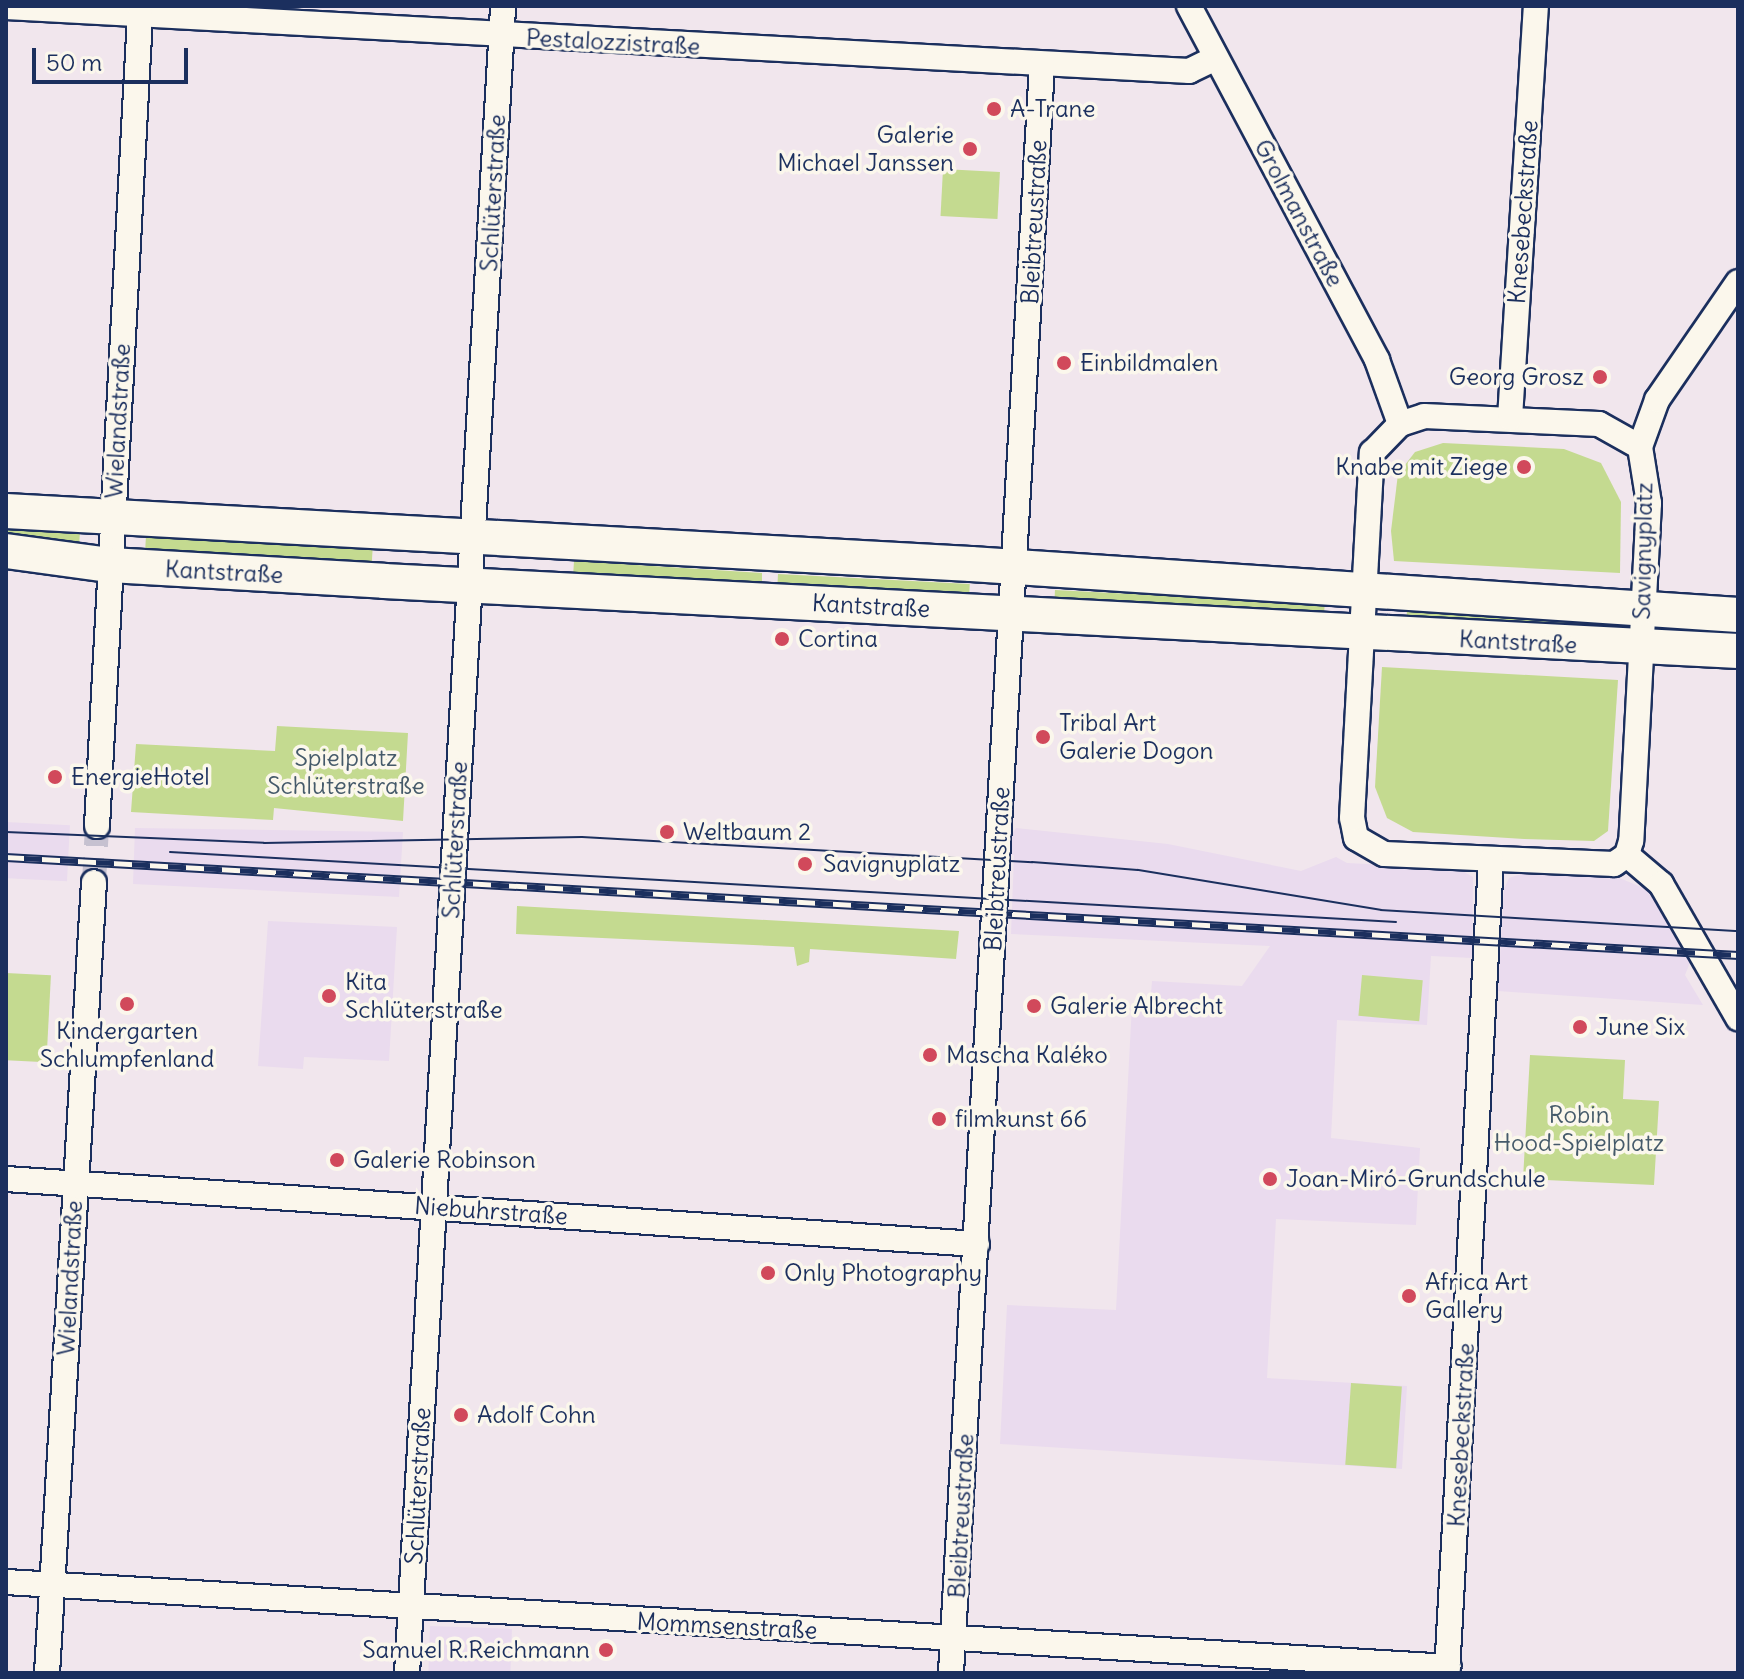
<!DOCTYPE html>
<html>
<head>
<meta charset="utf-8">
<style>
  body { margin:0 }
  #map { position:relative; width:1744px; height:1679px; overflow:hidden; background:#f1e6ed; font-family:Delius,sans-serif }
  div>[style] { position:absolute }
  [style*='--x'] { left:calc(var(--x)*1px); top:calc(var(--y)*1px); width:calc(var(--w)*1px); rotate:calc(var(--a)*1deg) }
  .built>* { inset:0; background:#eadbee; transform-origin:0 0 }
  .green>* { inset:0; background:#c4da90; transform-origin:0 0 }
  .street-tunnel>* { height:24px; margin-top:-12px; transform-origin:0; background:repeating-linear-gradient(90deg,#c6c1d0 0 24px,transparent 0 36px) }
  .roads { filter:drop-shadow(2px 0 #1b2f5e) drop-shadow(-2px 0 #1b2f5e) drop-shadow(0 2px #1b2f5e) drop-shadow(0 -2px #1b2f5e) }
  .street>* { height:24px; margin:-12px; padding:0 12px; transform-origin:12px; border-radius:12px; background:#fbf7ec }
  .secondary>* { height:34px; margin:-17px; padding:0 17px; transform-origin:17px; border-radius:17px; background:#fbf7ec }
  .tram>* { height:2px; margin:-1px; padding:0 1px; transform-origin:1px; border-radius:1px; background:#1b2f5e }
  .rail>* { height:9px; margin-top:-4.5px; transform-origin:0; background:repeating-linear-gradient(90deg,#fbf7ec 0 18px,#1b2f5e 0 36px); box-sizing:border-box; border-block:2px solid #1b2f5e }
  .dots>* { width:22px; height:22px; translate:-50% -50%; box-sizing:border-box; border:4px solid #fbf7ec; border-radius:50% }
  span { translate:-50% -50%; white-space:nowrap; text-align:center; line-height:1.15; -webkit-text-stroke:7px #fbf7ec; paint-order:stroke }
  .street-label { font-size:24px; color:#1b2f5e }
  .poi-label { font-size:24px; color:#1b2f5e }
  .left { translate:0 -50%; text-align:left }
  .right { translate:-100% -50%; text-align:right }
  .park-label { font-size:24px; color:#455a6a }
  .frame { position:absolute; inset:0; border:8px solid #1b2f5e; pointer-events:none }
  .scale { position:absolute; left:32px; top:48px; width:156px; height:36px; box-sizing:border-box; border:4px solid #1b2f5e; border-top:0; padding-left:10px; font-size:24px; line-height:28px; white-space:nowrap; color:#1b2f5e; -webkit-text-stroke:6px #fbf7ec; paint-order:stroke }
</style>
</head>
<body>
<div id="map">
  <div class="built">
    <div style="left:6px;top:822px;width:64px;height:56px;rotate:3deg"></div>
    <div style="clip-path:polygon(135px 828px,403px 832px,399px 897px,133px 884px)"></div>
    <div style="clip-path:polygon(1016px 828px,1168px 844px,1301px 871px,1336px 857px,1347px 863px,1459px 869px,1473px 877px,1472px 958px,1431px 956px,1427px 1025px,1337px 1020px,1331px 1138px,1420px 1148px,1416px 1225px,1276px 1219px,1267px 1378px,1407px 1386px,1402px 1469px,1000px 1444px,1007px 1305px,1116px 1310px,1132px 1004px,1150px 1005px,1152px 981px,1242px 986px,1270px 946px,1011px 934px,1014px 855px,1007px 855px,1007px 841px)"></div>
    <div style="clip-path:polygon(1524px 873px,1617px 877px,1653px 892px,1691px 960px,1685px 975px,1703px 1005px,1498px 991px,1504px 889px,1509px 878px)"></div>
    <div style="clip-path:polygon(268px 921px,397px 927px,389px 1061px,304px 1057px,303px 1069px,258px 1066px)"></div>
    <div style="left:430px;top:1626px;width:82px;height:47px;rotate:2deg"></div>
  </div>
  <div class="green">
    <div style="left:943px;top:169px;width:57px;height:47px;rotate:3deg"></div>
    <div style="clip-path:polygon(1443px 443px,1564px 449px,1601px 463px,1621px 502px,1620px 573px,1394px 561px,1391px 531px,1398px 474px,1415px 452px)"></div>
    <div style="left:6px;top:528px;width:74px;height:15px;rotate:3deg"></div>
    <div style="left:146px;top:535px;width:227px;height:15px;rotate:3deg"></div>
    <div style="clip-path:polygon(574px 561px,762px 573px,762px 586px,573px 577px)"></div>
    <div style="left:778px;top:574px;width:192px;height:13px;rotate:3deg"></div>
    <div style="left:1055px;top:590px;width:270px;height:10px;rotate:3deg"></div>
    <div style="left:1407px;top:609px;width:192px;height:13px;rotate:3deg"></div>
    <div style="clip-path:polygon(1382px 667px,1618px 680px,1608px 831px,1594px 841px,1524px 839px,1413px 832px,1387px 818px,1375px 787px)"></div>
    <div style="clip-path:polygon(277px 726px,408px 733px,403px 821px,274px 808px,273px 820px,131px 812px,136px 744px,275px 751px)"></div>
    <div style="clip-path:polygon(517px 906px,959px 931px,956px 959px,810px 949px,809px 962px,797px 966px,794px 947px,516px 934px)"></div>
    <div style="left:6px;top:973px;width:45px;height:87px;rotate:3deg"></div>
    <div style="left:1362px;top:975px;width:61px;height:41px;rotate:5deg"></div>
    <div style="clip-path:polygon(1530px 1055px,1625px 1060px,1623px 1099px,1659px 1101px,1654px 1185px,1523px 1179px)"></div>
    <div style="left:1351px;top:1383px;width:51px;height:82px;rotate:4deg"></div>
  </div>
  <div class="street-tunnel">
    <div style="--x:94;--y:882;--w:56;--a:-86.9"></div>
  </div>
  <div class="roads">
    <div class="street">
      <div style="--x:1189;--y:6;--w:401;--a:62"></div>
      <div style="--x:1377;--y:360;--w:68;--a:70.2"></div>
      <div style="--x:6;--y:7;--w:1185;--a:3.1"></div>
      <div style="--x:1189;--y:71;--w:30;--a:-26"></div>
      <div style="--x:1424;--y:416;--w:175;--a:2.6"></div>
      <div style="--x:1599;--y:424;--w:47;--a:29.3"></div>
      <div style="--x:1640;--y:447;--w:57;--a:80.9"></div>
      <div style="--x:1649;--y:503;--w:338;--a:93"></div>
      <div style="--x:1631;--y:841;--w:15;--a:106"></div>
      <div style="--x:1627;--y:855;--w:16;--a:145"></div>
      <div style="--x:1614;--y:864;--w:230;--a:-177.5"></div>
      <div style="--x:1384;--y:854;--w:32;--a:-150"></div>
      <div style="--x:1356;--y:838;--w:20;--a:-101"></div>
      <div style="--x:1352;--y:818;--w:366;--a:-86.9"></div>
      <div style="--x:1372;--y:453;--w:40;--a:-46"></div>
      <div style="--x:1400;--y:424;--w:25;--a:-18"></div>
      <div style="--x:1510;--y:418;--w:413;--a:-86.4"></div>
      <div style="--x:1640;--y:447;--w:50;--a:-70.1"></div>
      <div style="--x:1657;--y:400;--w:143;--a:-55.5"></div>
      <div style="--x:97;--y:826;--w:812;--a:-86.96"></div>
      <div style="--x:1627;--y:855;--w:45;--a:40.5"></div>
      <div style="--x:1661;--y:884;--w:155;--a:60.1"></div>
      <div style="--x:6;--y:1179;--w:973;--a:3.83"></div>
      <div style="--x:6;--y:1582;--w:1445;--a:3.37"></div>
      <div style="--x:47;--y:1673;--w:792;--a:-86.6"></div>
      <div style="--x:407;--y:1673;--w:1670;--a:-86.7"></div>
      <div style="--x:951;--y:1673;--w:1611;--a:-86.76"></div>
      <div style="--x:1447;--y:1673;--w:813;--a:-86.9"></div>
    </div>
    <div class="secondary">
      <div style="--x:6;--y:511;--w:966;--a:3.14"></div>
      <div style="--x:971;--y:564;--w:769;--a:3.8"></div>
      <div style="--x:6;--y:551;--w:105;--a:7.7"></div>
      <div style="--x:110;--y:565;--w:274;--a:3.3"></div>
      <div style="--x:384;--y:581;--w:1356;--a:2.96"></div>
    </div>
  </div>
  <div class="tram">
    <div style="--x:6;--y:832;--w:258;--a:2.4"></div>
    <div style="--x:264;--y:843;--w:318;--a:-1.1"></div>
    <div style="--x:582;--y:837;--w:451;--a:3.2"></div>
    <div style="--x:1032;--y:862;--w:106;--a:4.3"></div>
    <div style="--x:1138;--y:870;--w:246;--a:9.3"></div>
    <div style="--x:1381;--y:910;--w:358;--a:3.4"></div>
    <div style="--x:170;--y:852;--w:1228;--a:3.27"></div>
  </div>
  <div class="rail">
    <div style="--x:6;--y:857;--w:1735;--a:3.24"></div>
  </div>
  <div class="dots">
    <div style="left:994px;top:109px;background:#d1495b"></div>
    <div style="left:970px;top:149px;background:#d1495b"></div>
    <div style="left:1064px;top:363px;background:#d1495b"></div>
    <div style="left:1600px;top:377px;background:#d1495b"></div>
    <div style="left:1524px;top:467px;background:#d1495b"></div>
    <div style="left:782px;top:639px;background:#d1495b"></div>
    <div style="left:1043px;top:737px;background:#d1495b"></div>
    <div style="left:55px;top:777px;background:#d1495b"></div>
    <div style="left:667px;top:832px;background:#d1495b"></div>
    <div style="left:805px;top:864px;background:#d1495b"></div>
    <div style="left:329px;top:996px;background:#d1495b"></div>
    <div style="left:127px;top:1004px;background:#d1495b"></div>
    <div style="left:1034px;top:1006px;background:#d1495b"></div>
    <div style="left:1580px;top:1027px;background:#d1495b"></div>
    <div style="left:930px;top:1055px;background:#d1495b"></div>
    <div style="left:939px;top:1119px;background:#d1495b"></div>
    <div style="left:337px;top:1160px;background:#d1495b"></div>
    <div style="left:1270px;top:1179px;background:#d1495b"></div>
    <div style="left:768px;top:1273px;background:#d1495b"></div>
    <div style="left:1409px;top:1296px;background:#d1495b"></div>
    <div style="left:461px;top:1415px;background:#d1495b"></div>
    <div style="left:606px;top:1650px;background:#d1495b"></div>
  </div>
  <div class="street-label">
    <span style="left:613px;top:42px;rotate:3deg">Pestalozzistraße</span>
    <span style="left:493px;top:193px;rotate:-87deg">Schlüterstraße</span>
    <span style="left:1523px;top:212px;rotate:-86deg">Knesebeckstraße</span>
    <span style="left:1299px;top:213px;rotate:62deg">Grolmanstraße</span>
    <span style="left:1034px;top:222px;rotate:-87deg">Bleibtreustraße</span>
    <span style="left:118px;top:421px;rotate:-87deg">Wielandstraße</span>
    <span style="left:1643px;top:551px;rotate:-89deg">Savignyplatz</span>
    <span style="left:224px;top:572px;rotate:3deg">Kantstraße</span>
    <span style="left:871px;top:606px;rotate:3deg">Kantstraße</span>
    <span style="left:1518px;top:642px;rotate:3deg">Kantstraße</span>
    <span style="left:455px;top:840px;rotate:-87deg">Schlüterstraße</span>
    <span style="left:997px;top:869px;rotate:-87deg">Bleibtreustraße</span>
    <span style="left:491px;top:1211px;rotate:4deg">Niebuhrstraße</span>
    <span style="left:70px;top:1278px;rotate:-87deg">Wielandstraße</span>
    <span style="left:1461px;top:1435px;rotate:-87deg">Knesebeckstraße</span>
    <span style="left:418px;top:1486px;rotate:-87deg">Schlüterstraße</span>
    <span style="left:961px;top:1516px;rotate:-87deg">Bleibtreustraße</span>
    <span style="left:727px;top:1626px;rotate:3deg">Mommsenstraße</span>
  </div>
  <div class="poi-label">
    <span class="left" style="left:1010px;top:109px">A-Trane</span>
    <span class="right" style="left:954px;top:149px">Galerie<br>Michael Janssen</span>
    <span class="left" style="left:1080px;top:363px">Einbildmalen</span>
    <span class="right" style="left:1584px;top:377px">Georg Grosz</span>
    <span class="right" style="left:1508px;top:467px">Knabe mit Ziege</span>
    <span class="left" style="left:798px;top:639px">Cortina</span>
    <span class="left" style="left:1059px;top:737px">Tribal Art<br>Galerie Dogon</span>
    <span class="left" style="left:71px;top:777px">EnergieHotel</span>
    <span class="left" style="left:683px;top:832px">Weltbaum 2</span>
    <span class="left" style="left:823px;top:864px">Savignyplatz</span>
    <span class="left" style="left:345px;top:996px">Kita<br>Schlüterstraße</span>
    <span class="left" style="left:1050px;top:1006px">Galerie Albrecht</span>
    <span class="left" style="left:1596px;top:1027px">June Six</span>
    <span style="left:127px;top:1045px">Kindergarten<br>Schlumpfenland</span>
    <span class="left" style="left:946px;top:1055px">Mascha Kaléko</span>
    <span class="left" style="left:955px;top:1119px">filmkunst 66</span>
    <span class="left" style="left:353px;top:1160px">Galerie Robinson</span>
    <span class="left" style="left:1286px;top:1179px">Joan-Miró-Grundschule</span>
    <span class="left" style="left:784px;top:1273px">Only Photography</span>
    <span class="left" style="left:1425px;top:1296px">Africa Art<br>Gallery</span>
    <span class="left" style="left:477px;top:1415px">Adolf Cohn</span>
    <span class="right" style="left:590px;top:1650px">Samuel R.Reichmann</span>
  </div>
  <div class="park-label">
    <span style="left:346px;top:772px">Spielplatz<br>Schlüterstraße</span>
    <span style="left:1579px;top:1129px">Robin<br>Hood-Spielplatz</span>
  </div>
  <div class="frame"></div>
  <div class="scale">50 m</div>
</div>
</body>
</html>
